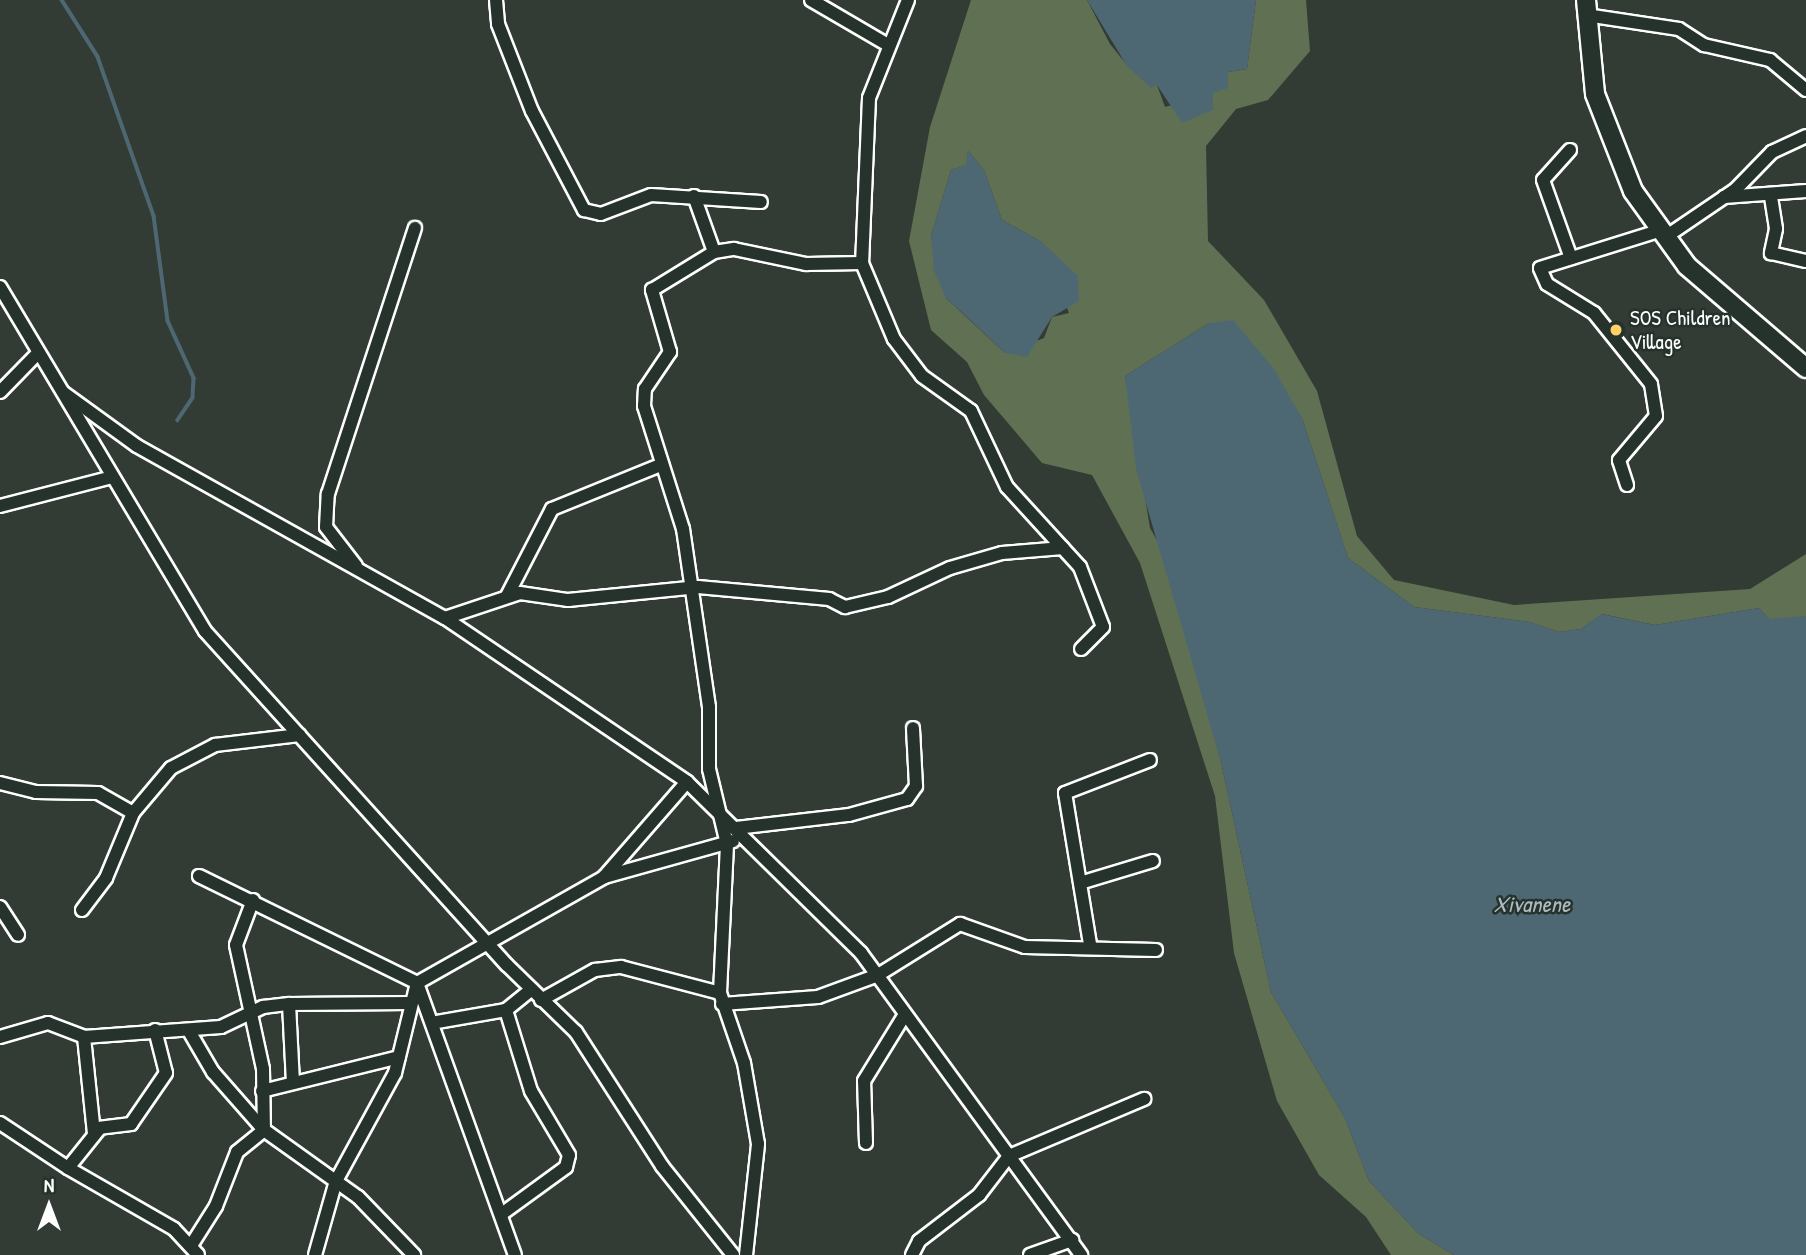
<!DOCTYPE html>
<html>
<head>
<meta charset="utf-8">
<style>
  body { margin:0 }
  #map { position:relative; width:1806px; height:1255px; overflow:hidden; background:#333b35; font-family:"Patrick Hand",sans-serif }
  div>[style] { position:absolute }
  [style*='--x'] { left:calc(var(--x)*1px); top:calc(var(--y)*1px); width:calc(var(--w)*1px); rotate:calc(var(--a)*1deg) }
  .green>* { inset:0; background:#607153 }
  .water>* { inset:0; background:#4e6873 }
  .stream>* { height:3.5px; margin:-1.75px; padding:0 1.75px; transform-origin:1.75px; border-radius:1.75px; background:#4e6873 }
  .roads { filter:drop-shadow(2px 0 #fff) drop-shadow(-2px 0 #fff) drop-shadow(0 2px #fff) drop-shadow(0 -2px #fff) }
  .street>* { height:12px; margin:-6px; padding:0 6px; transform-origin:6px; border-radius:6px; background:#26332d }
  .secondary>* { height:18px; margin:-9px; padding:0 9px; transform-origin:9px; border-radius:9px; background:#26332d }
  .dots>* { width:19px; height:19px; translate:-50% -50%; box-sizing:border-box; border:4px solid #26332d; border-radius:50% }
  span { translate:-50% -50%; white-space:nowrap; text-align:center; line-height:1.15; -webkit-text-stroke:5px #26332d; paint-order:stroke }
  .poi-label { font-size:21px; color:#fff }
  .left { translate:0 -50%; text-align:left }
  .water-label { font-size:23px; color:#afbbc0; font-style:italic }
  .north { position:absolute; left:14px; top:1171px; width:70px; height:70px; -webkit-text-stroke:5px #26332d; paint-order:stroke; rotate:0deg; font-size:19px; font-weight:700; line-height:28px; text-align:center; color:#fff }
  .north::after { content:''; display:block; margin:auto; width:24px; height:32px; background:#fff; clip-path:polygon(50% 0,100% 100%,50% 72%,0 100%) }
</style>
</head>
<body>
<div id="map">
  <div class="green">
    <div style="clip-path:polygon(evenodd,971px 0,1087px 0,1110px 44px,1127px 65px,1157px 85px,1165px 107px,1213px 93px,1228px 72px,1247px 69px,1256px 0,1306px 0,1310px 51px,1268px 100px,1236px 109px,1206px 146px,1208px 241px,1264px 300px,1317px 391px,1357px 536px,1394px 580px,1514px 605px,1750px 589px,1806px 554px,1806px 616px,1787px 621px,1769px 619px,1759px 608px,1655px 625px,1602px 614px,1581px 629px,1559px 632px,1529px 622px,1414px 607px,1348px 558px,1302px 418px,1209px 323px,1125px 376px,1150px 528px,1166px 556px,1221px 762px,1271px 992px,1345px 1118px,1369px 1181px,1419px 1234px,1454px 1255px,1391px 1255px,1366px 1217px,1319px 1175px,1277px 1101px,1234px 953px,1215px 796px,1140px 563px,1092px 475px,1042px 463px,984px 395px,967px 362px,931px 330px,909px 241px,930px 127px,971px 0,968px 151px,984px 170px,1002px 220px,1042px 242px,1069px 313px,1052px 317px,1044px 338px,1005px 353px,946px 298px,931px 236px,951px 170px,967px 165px,968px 151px)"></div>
  </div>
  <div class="water">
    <div style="clip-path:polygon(1087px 0,1256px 0,1247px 69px,1228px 72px,1228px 88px,1213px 93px,1213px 110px,1182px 123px,1157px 85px,1151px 88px,1127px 66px)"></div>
    <div style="clip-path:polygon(968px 151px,984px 170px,1002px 220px,1042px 242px,1078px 276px,1079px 301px,1052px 317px,1027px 357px,1005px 353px,968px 318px,946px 298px,934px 271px,931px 236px,951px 170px,966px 165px)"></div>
    <div style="clip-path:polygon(1233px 320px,1274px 369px,1302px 418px,1348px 558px,1414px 607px,1529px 622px,1559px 632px,1581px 629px,1601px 614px,1655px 625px,1759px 608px,1769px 619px,1806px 616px,1806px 1255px,1454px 1255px,1419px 1234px,1369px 1181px,1345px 1118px,1271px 992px,1221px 762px,1136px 469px,1125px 376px,1209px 323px)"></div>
  </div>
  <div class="stream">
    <div style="--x:62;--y:0;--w:67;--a:57.7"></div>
    <div style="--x:98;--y:57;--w:169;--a:70.6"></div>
    <div style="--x:154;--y:216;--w:106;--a:82.4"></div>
    <div style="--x:168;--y:321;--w:63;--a:65.5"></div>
    <div style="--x:194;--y:378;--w:20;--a:93"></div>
    <div style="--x:193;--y:398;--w:27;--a:124"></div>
  </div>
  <div class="roads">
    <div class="street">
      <div style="--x:496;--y:0;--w:24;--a:85"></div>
      <div style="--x:498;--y:24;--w:93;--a:68.7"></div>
      <div style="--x:532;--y:111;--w:112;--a:62.3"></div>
      <div style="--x:584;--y:210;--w:17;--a:13"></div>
      <div style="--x:601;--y:214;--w:53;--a:-20.8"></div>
      <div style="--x:651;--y:195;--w:110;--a:3.6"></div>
      <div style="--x:811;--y:0;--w:89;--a:30.3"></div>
      <div style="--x:908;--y:0;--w:105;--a:111.7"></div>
      <div style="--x:869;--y:98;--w:165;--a:92.4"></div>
      <div style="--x:862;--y:263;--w:82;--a:67.2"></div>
      <div style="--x:894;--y:339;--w:46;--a:52.9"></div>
      <div style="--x:922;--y:376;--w:60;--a:35.5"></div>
      <div style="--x:971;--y:411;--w:84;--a:64.7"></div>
      <div style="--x:1007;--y:487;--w:108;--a:47.6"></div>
      <div style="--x:1080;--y:567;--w:64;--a:69"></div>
      <div style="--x:1103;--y:627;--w:31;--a:135"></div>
      <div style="--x:1586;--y:15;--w:94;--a:8.6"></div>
      <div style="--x:1679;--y:29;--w:30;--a:33"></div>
      <div style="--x:1704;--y:45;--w:68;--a:12.8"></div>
      <div style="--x:1770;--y:60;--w:47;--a:39.8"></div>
      <div style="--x:1570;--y:150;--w:40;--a:132"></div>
      <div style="--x:1543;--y:180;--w:83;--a:70.3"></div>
      <div style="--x:694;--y:196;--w:59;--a:70.3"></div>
      <div style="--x:1724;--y:197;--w:82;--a:-4.2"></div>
      <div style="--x:1771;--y:197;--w:32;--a:81"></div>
      <div style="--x:1776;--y:229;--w:25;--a:102"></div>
      <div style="--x:1771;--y:253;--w:36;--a:13"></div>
      <div style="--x:1664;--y:238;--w:87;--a:-34.2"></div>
      <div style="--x:1736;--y:189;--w:52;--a:-45.8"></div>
      <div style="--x:1772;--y:152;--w:38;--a:-25"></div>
      <div style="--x:0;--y:287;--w:400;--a:59.2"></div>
      <div style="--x:205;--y:631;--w:450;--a:47.9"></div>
      <div style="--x:507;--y:965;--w:96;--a:44.2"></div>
      <div style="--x:576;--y:1032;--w:159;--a:57.3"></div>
      <div style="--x:662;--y:1166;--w:114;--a:51.4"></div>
      <div style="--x:0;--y:392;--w:54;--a:-45.7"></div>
      <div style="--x:64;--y:393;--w:90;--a:36"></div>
      <div style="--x:137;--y:446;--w:353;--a:29.2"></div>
      <div style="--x:445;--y:618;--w:292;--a:34.1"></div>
      <div style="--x:687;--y:782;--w:244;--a:44.5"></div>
      <div style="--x:861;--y:953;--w:374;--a:53.9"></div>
      <div style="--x:1627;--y:485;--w:26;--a:-108"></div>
      <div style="--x:1619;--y:460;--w:57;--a:-49.9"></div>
      <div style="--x:1656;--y:416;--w:32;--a:-99"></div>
      <div style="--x:1651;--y:384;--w:91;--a:-128.8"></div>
      <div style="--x:1594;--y:313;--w:55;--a:-148.3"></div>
      <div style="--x:1547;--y:284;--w:17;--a:-114"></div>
      <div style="--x:1540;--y:268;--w:124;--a:-17.4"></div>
      <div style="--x:0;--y:506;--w:116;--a:-14.5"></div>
      <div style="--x:356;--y:566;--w:49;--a:-127.6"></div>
      <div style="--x:326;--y:527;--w:33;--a:-87"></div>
      <div style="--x:328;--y:494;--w:280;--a:-71.9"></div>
      <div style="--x:507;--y:596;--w:98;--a:-62.7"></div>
      <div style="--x:552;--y:509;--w:114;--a:-22.1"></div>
      <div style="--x:445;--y:618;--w:79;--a:-18.4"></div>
      <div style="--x:520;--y:593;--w:49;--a:8.3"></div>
      <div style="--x:568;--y:600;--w:131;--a:-5.7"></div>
      <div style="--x:698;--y:587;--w:132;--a:5.2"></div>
      <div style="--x:829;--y:599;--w:18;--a:27"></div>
      <div style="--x:845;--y:607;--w:44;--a:-13.1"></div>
      <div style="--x:888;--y:597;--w:68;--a:-25.1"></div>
      <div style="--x:950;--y:568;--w:54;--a:-16.1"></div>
      <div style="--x:1002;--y:553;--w:61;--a:-4.7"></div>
      <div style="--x:0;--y:783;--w:37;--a:14"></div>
      <div style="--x:36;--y:792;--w:62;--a:0.9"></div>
      <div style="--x:98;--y:793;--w:40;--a:29.7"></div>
      <div style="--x:736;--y:828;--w:114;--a:-6.6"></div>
      <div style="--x:849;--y:815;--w:60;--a:-15.4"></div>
      <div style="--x:907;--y:799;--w:16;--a:-55"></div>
      <div style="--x:916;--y:786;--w:58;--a:-93"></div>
      <div style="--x:199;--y:876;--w:243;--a:26.1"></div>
      <div style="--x:417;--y:983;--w:289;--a:70.2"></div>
      <div style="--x:604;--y:877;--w:126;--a:-48.9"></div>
      <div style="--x:1080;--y:883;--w:76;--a:-16.8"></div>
      <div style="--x:253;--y:900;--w:48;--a:110.7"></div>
      <div style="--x:236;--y:945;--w:127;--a:77.7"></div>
      <div style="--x:263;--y:1069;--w:61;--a:89.1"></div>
      <div style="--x:0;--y:907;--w:33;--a:57"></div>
      <div style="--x:82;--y:910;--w:40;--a:-53"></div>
      <div style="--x:106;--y:878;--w:70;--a:-67.4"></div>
      <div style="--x:133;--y:813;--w:59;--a:-49.8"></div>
      <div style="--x:171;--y:768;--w:50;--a:-27.6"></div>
      <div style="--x:215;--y:745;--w:85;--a:-6.8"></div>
      <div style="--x:1090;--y:944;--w:153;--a:-99.4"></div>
      <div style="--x:1065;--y:793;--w:91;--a:-21.2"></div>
      <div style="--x:541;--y:1000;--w:62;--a:-29.1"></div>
      <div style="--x:595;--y:970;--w:26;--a:-7"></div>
      <div style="--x:621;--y:967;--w:102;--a:14.7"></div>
      <div style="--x:289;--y:1004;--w:78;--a:87.1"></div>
      <div style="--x:722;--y:1004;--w:96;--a:-4.2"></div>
      <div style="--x:818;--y:997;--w:64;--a:-20.1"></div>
      <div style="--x:878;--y:975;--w:97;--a:-31.9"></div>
      <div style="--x:960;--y:924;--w:69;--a:19.5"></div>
      <div style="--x:1025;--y:947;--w:131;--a:1.3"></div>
      <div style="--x:437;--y:1022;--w:70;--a:-9.9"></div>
      <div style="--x:506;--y:1010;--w:33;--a:-39"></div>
      <div style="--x:155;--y:1030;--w:44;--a:75.7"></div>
      <div style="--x:166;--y:1073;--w:62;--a:124.5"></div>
      <div style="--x:131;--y:1124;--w:31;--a:173"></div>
      <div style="--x:100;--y:1128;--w:51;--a:128.7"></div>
      <div style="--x:68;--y:1168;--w:122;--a:29.9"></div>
      <div style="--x:174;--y:1229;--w:35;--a:47"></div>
      <div style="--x:189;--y:1031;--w:48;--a:59.7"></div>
      <div style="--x:213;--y:1072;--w:77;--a:48.7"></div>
      <div style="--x:264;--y:1130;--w:115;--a:35.5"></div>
      <div style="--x:358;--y:1197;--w:81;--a:46"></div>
      <div style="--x:0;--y:1037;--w:50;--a:-16.3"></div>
      <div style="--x:48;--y:1023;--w:39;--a:21"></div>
      <div style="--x:84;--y:1037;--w:137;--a:-4.2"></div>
      <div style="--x:221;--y:1027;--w:47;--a:-25.5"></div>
      <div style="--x:263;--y:1007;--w:26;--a:-7"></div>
      <div style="--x:289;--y:1004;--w:120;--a:-0.5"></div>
      <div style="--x:84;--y:1037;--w:97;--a:84.1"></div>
      <div style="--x:262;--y:1091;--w:141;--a:-13.9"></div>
      <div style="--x:0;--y:1123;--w:82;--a:33.5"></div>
      <div style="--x:866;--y:1143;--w:62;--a:-91.8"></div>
      <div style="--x:864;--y:1081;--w:76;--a:-58.4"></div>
      <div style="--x:503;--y:1213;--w:78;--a:-36.1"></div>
      <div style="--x:566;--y:1167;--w:12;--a:-76"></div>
      <div style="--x:569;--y:1155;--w:74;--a:-120.7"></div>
      <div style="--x:531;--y:1091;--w:85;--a:-107.2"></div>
      <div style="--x:192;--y:1244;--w:45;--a:-57.7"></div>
      <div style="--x:216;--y:1206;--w:58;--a:-68.7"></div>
      <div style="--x:237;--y:1152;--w:35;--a:-39"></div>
      <div style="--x:315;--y:1255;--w:77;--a:-74.2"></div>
      <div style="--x:336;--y:1181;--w:123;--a:-61.4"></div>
      <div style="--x:395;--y:1073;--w:93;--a:-76.3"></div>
      <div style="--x:417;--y:983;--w:215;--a:-29.5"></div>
      <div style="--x:604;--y:877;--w:134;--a:-15.6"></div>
      <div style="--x:746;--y:1255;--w:112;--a:-83.8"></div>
      <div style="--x:758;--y:1144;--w:82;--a:-99.8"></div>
      <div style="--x:744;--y:1063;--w:74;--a:-108.9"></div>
      <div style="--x:720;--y:993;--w:149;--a:-87.3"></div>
      <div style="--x:727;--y:844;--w:77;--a:-103.5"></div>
      <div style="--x:709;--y:769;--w:62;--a:-90"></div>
      <div style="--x:709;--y:707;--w:180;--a:-98.3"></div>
      <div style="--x:683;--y:529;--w:129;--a:-107.6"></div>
      <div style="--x:644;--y:406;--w:17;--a:-87"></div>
      <div style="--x:645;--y:389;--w:45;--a:-56"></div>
      <div style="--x:670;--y:352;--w:65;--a:-106.2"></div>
      <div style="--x:652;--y:290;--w:73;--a:-31.5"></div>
      <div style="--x:714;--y:252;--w:20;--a:-9"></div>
      <div style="--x:734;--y:249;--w:74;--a:11.8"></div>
      <div style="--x:806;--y:264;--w:56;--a:-1"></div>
      <div style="--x:912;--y:1255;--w:16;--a:-63"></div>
      <div style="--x:919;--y:1241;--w:76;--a:-37.5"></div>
      <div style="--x:979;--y:1195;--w:49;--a:-52.4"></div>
      <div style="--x:1009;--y:1156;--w:147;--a:-22.9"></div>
      <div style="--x:1030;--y:1255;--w:45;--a:-19.7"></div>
    </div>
    <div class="secondary">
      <div style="--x:1586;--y:0;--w:94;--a:84.5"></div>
      <div style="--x:1595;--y:94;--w:104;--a:68.6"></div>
      <div style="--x:1633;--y:191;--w:92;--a:54.2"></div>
      <div style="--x:1687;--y:266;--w:157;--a:40.6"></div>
    </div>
  </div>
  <div class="dots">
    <div style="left:1616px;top:330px;background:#ffd166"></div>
  </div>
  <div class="poi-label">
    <span class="left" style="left:1630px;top:330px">SOS Children<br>Village</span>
  </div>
  <div class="water-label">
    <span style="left:1532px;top:904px">Xivanene</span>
  </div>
  <div class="north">N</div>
</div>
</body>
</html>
